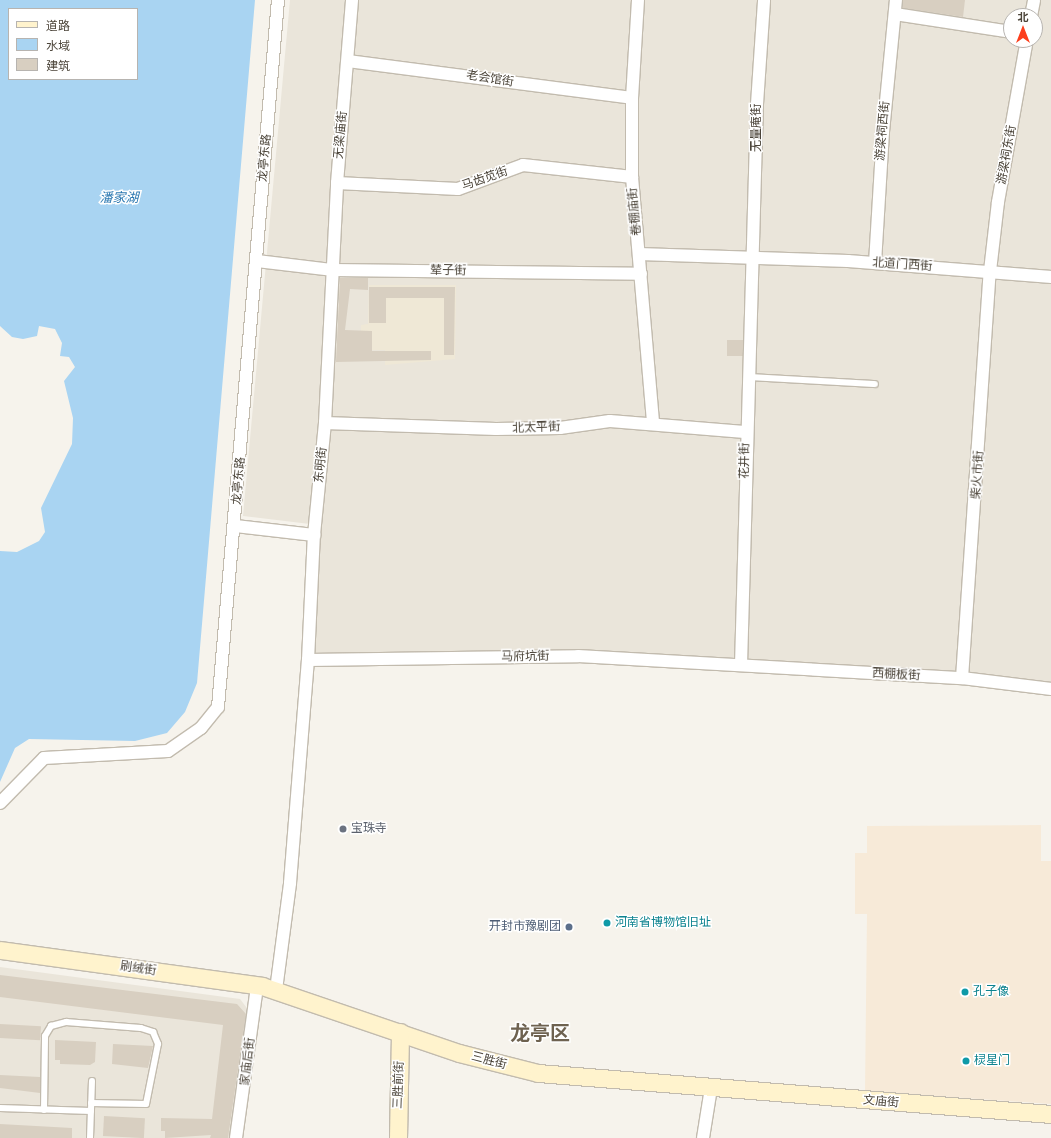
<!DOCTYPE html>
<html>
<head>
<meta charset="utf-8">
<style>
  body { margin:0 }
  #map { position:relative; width:1051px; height:1138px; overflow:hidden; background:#f6f3ec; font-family:"Asap Condensed","Noto Sans SC",sans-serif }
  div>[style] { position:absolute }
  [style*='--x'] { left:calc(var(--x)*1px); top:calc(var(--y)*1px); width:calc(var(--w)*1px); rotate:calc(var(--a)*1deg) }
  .residential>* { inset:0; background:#eae5da }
  .commercial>* { inset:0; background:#f7ead8 }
  .education>* { inset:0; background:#efe8d6 }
  .water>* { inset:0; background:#a9d4f2 }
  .building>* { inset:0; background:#d8cfc1; transform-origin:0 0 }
  .roads { filter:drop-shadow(1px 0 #c2bbae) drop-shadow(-1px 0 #c2bbae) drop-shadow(0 1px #c2bbae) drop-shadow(0 -1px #c2bbae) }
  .lane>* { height:6px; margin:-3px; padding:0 3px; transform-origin:3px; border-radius:3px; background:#fff }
  .street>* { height:12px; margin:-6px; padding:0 6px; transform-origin:6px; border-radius:6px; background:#fff }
  .secondary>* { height:17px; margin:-8.5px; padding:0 8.5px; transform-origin:8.5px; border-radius:8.5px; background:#fff3cd }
  .dots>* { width:11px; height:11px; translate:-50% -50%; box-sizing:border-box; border:2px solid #fff; border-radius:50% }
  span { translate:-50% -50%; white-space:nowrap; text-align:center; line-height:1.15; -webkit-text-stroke:3px #fff; paint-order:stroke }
  .street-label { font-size:12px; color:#4b4439 }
  .worship-label { font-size:12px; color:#5b616d }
  .left { translate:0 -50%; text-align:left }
  .culture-label { font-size:12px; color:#0d838f }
  .service-label { font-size:12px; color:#4e5e75 }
  .right { translate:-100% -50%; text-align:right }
  .water-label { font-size:13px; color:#2e7ab2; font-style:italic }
  .town-label { font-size:20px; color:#6e6250; font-weight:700 }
  .legend { position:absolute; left:8px; top:8px; width:130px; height:72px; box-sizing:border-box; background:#fff; border:1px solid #b7b4b0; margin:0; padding:5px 7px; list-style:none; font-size:12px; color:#4b4439 }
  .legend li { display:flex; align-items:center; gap:8px; height:20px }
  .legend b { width:20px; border:1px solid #b7b4b0 }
  .north { position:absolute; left:1003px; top:8px; width:40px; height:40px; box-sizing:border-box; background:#fff; border:1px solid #b7b4b0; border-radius:50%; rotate:0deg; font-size:11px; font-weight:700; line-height:16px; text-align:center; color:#4b4439 }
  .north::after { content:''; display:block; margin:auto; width:14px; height:18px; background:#fc3f1d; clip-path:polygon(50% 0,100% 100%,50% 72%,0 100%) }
</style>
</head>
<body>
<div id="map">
  <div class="residential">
    <div style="clip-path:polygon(evenodd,290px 0,1051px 0,1051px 690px,613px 660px,315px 662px,310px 650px,318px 525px,243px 516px,290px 0,1011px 16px,1035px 16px,1035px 40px,1011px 40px,1011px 16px)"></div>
    <div style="clip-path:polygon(0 967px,240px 999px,250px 1012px,230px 1138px,0 1138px)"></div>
  </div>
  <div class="commercial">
    <div style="clip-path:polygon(1041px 825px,1041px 861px,1051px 861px,1051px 1104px,865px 1091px,867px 914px,855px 914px,855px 853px,867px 853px,867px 826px)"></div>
  </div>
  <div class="education">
    <div style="clip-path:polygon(369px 285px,456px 285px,455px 359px,385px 365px,385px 350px,360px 350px,361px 325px,368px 324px)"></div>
  </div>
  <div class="water">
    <div style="clip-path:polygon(evenodd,0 0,255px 0,197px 683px,185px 712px,167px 733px,135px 741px,29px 739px,15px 748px,0 782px,0 551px,17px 552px,39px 541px,45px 532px,41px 508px,72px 444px,73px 418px,64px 381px,75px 367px,69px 357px,60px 356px,62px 343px,55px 329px,39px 326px,37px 336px,23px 339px,12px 337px,0 326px,0 0,9px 9px,137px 9px,137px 79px,9px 79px,9px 9px)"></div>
  </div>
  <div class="building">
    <div style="clip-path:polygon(903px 0,965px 0,963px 17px,903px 8px)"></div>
    <div style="clip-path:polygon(340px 278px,368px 278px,368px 290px,350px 289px,345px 330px,372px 331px,372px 351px,431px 351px,431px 360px,336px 362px)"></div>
    <div style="clip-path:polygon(369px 287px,455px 287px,454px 355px,444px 355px,444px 298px,386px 298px,386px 323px,369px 323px)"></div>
    <div style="left:727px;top:340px;width:16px;height:16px"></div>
    <div style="clip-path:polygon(0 975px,237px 1004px,246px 1014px,228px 1138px,210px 1138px,211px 1135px,165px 1138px,165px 1131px,161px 1131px,161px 1118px,212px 1119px,223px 1025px,0 997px)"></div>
    <div style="left:0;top:1024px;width:41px;height:14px;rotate:3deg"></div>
    <div style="clip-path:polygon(55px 1040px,96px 1042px,95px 1062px,90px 1065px,60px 1064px,60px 1060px,55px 1060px)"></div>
    <div style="clip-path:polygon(113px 1044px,153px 1046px,148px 1068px,112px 1064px)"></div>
    <div style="clip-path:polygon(0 1075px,40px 1077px,40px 1093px,0 1088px)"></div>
    <div style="left:104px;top:1116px;width:41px;height:20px;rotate:3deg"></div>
    <div style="clip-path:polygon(0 1124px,72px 1128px,72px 1138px,0 1138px)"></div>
  </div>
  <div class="roads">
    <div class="lane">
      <div style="--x:748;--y:377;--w:127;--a:3.2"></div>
      <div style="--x:0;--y:1108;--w:91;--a:1.9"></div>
      <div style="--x:44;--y:1110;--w:74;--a:-89.2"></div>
      <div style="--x:45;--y:1036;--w:12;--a:-59"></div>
      <div style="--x:51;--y:1026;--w:16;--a:-15"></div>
      <div style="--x:66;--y:1022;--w:75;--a:4.6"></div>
      <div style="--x:141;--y:1028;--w:13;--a:18"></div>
      <div style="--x:153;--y:1032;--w:13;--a:67"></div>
      <div style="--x:158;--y:1044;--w:61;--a:101.3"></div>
      <div style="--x:146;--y:1104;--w:55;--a:-179"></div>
      <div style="--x:90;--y:1138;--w:57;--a:-88"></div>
    </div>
    <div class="street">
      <div style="--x:638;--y:0;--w:98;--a:93.5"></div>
      <div style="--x:632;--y:98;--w:79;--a:90"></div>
      <div style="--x:632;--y:177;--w:247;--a:85.1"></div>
      <div style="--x:895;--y:14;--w:117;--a:8.8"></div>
      <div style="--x:1031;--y:16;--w:16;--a:-79"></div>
      <div style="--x:348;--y:61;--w:286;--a:7.4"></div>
      <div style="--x:337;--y:183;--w:121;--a:2.8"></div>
      <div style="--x:458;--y:189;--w:69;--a:-20.3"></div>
      <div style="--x:523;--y:165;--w:110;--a:6.3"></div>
      <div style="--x:639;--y:254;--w:209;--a:1.9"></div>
      <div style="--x:848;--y:261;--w:204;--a:4.5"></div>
      <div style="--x:257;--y:261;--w:77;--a:6.8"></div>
      <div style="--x:333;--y:270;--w:308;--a:0.7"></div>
      <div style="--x:875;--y:263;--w:131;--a:-86.5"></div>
      <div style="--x:883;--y:132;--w:133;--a:-84.4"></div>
      <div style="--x:325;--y:423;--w:171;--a:2"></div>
      <div style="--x:496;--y:429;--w:64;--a:-0.9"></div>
      <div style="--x:560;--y:428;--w:50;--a:-8"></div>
      <div style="--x:610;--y:421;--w:135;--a:4.7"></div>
      <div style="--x:235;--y:526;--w:80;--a:6.5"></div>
      <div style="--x:308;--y:660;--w:270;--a:-0.8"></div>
      <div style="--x:578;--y:656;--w:385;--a:3.3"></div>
      <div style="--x:962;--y:678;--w:90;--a:7"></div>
      <div style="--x:741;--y:665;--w:561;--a:-88.37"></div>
      <div style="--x:757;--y:104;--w:104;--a:-86.1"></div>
      <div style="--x:962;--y:678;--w:408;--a:-86.1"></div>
      <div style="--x:990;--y:271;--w:69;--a:-83.4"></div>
      <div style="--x:998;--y:202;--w:165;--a:-79.9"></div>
      <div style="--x:0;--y:803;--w:63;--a:-45.6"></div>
      <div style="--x:44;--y:758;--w:124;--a:-3.2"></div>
      <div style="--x:168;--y:751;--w:40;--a:-34.9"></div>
      <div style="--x:201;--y:728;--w:27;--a:-51"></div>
      <div style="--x:218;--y:707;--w:710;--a:-85.15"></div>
      <div style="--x:276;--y:990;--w:108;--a:-82.5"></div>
      <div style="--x:290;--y:883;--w:224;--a:-85.4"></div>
      <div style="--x:308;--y:660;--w:125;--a:-87.3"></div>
      <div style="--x:314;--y:535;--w:113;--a:-84.4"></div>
      <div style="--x:325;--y:423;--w:240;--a:-87.1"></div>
      <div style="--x:337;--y:183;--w:184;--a:-85.3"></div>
      <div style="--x:236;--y:1138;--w:153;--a:-82.1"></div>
      <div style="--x:703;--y:1138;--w:51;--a:-80.9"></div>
    </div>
    <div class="secondary">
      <div style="--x:0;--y:950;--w:264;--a:7.8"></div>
      <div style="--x:262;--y:986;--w:208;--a:18.8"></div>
      <div style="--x:459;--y:1053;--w:81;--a:14.2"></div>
      <div style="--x:538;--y:1073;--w:515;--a:4.57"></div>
      <div style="--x:398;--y:1138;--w:106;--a:-88.9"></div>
    </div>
  </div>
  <div class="dots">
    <div style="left:343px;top:829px;background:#6b7280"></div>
    <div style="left:607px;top:923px;background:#0f9aa8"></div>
    <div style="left:569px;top:927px;background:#5c6f8a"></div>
    <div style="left:965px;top:992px;background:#0f9aa8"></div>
    <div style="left:966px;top:1061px;background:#0f9aa8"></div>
  </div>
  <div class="street-label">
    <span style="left:490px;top:79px;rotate:9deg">老会馆街</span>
    <span style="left:757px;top:128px;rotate:-90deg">无量庵街</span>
    <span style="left:883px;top:131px;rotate:-85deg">游梁祠西街</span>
    <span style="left:341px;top:135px;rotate:-85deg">无梁庙街</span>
    <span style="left:1007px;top:155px;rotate:-80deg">游梁祠东街</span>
    <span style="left:265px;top:158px;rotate:-85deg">龙亭东路</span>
    <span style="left:485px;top:179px;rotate:-19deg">马齿苋街</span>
    <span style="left:635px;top:212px;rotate:-95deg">卷棚庙街</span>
    <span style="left:902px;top:265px;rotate:4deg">北道门西街</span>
    <span style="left:448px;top:271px;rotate:1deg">辇子街</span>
    <span style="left:536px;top:428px;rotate:-2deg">北太平街</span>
    <span style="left:745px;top:461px;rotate:-89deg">花井街</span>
    <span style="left:321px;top:465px;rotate:-84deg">东明街</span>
    <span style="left:978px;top:475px;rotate:-86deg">柴火市街</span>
    <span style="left:239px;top:481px;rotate:-85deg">龙亭东路</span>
    <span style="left:525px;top:657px;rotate:-1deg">马府坑街</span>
    <span style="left:896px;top:675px;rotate:3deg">西棚板街</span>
    <span style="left:138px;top:969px;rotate:8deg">刷绒街</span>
    <span style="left:489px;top:1061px;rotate:15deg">三胜街</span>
    <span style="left:248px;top:1062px;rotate:-83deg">家庙后街</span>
    <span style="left:399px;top:1085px;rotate:-88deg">三胜前街</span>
    <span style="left:881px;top:1102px;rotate:5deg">文庙街</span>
  </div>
  <div class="worship-label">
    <span class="left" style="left:351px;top:829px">宝珠寺</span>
  </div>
  <div class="culture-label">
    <span class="left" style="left:615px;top:923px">河南省博物馆旧址</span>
    <span class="left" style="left:973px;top:992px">孔子像</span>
    <span class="left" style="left:974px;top:1061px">棂星门</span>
  </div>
  <div class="service-label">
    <span class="right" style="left:561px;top:927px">开封市豫剧团</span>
  </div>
  <div class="water-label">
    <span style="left:119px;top:198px">潘家湖</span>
  </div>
  <div class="town-label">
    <span style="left:540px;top:1032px">龙亭区</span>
  </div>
  <ul class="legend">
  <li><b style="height:5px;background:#fff3cd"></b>道路</li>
  <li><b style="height:11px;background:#a9d4f2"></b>水域</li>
  <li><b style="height:11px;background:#d8cfc1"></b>建筑</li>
  </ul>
  <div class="north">北</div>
</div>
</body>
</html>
